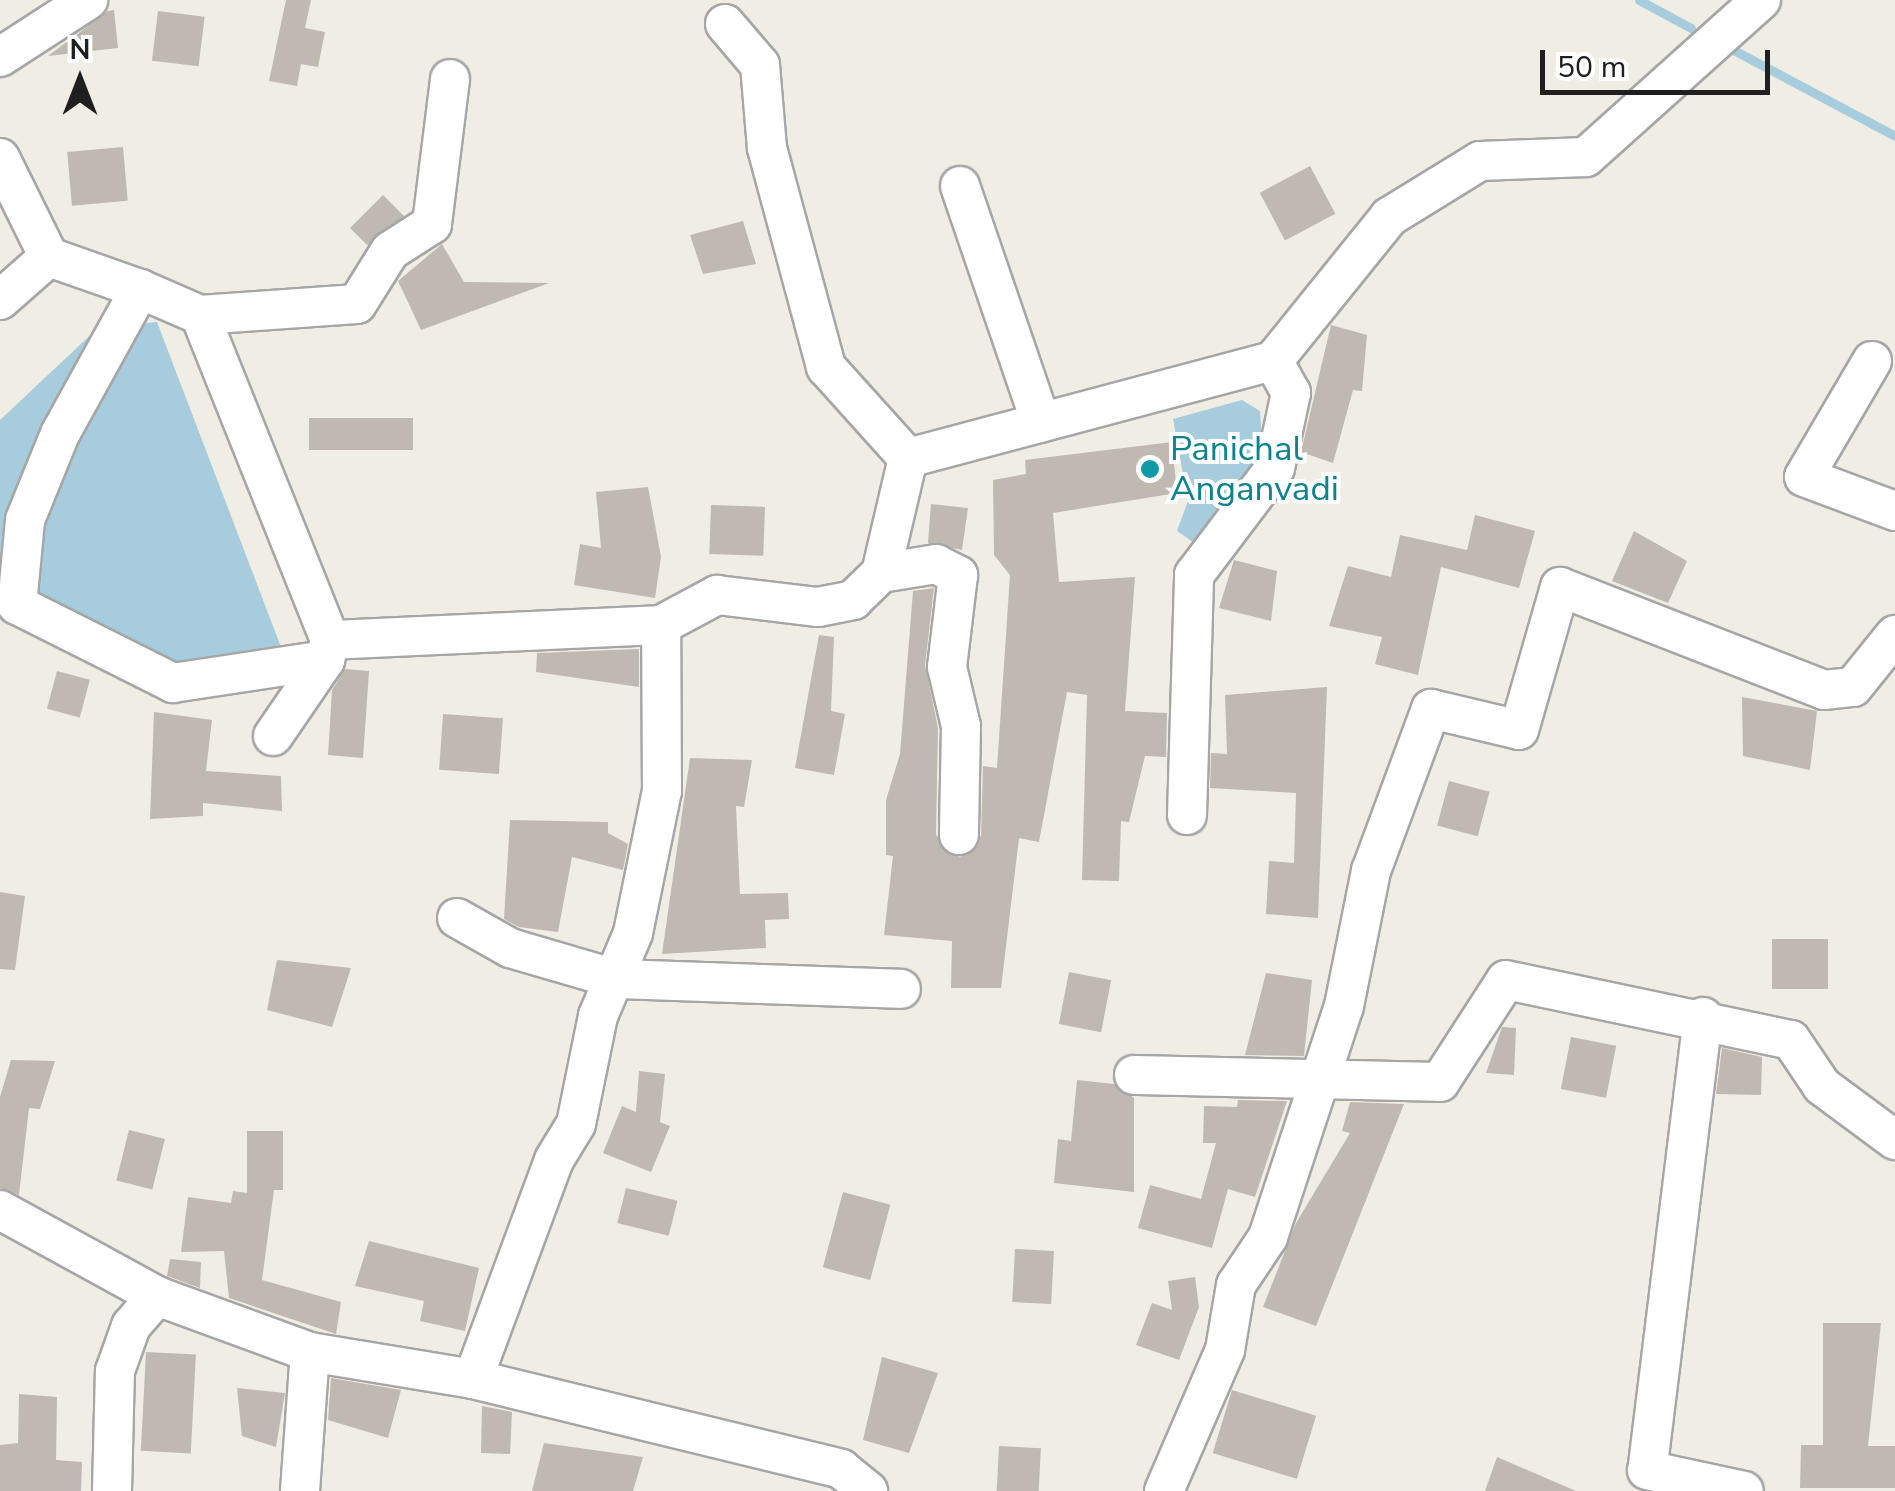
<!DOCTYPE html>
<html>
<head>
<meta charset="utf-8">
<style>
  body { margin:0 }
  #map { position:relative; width:1895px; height:1491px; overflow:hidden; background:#f0ede5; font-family:"Nunito Sans",sans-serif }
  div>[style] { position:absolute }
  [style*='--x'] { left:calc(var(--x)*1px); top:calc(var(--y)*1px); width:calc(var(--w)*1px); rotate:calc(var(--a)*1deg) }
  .water>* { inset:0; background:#a6ccdd }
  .stream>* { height:9px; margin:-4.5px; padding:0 4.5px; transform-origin:4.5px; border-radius:4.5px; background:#a6ccdd }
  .building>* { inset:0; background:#c0b9b1; transform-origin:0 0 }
  .roads { filter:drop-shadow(2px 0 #a6a6a6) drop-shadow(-2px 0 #a6a6a6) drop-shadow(0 2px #a6a6a6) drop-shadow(0 -2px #a6a6a6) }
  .minor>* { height:38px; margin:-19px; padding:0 19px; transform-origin:19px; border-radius:19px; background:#fff }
  .dots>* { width:28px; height:28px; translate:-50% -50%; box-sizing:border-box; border:5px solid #fff; border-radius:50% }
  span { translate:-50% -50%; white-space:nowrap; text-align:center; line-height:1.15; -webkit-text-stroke:8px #fff; paint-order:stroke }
  .culture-label { font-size:35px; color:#0d838f }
  .left { translate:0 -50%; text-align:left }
  .north { position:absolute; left:30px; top:30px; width:100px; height:100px; -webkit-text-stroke:8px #fff; paint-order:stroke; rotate:0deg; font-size:28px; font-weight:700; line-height:40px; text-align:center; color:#1f1f1f }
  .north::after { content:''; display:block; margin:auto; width:35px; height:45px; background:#1f1f1f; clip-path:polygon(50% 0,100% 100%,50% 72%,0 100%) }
  .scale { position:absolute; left:1540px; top:50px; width:230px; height:45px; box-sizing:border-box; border:5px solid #1f1f1f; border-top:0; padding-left:12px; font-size:30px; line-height:35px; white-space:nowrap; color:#1f1f1f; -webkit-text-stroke:8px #fff; paint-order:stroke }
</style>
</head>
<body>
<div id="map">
  <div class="water">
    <div style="clip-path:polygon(157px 322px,281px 647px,129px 682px,0 594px,0 420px,99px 327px)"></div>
    <div style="clip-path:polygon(1242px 400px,1260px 411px,1264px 469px,1200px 547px,1177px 531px,1188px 501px,1173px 419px)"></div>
  </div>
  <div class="stream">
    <div style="--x:1639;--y:0;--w:59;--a:28.3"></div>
    <div style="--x:1726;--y:46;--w:191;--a:28"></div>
  </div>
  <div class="building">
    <div style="clip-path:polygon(286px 0,311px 0,305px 28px,325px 32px,318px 67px,301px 64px,297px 86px,269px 81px)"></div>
    <div style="clip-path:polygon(114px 10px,118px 48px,48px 56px,108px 11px)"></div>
    <div style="left:158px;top:11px;width:47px;height:50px;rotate:7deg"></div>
    <div style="left:123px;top:147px;width:54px;height:56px;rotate:85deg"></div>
    <div style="left:1310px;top:166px;width:54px;height:57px;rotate:62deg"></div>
    <div style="clip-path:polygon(383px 195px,404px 216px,367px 245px,350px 228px)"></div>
    <div style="clip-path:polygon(743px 221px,756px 264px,703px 274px,690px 235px)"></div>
    <div style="clip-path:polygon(442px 244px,464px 282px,549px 283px,421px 330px,398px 281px)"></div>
    <div style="clip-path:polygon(1331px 325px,1367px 335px,1362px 391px,1353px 390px,1333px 463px,1301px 452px)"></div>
    <div style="left:309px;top:418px;width:104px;height:32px"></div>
    <div style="clip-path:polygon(1172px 442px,1177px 493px,1053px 513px,1059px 582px,1135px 577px,1125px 711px,1167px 713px,1166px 757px,1145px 756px,1129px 822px,1121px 821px,1119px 881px,1082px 880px,1087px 695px,1067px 692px,1039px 842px,1019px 838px,1001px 988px,951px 988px,952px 941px,884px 935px,893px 856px,886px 855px,886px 800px,900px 754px,913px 591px,934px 588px,925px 665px,938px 728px,936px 835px,960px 857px,981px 836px,983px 766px,997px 768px,1010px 575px,994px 555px,993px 480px,1026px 474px,1025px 460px)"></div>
    <div style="clip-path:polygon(648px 487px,661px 557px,655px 598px,574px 585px,580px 544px,601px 548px,596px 492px)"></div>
    <div style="clip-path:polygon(931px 504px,968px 508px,962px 550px,928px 543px)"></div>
    <div style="left:711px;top:505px;width:54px;height:49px;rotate:2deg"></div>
    <div style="clip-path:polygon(1475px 515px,1535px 531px,1519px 588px,1441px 567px,1418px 675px,1375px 664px,1382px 637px,1329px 626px,1348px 566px,1391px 577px,1400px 535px,1467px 550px)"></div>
    <div style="clip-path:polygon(1634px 531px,1687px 561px,1668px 603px,1612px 581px)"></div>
    <div style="clip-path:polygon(1234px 560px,1277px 571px,1271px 621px,1219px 608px)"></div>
    <div style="clip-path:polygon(819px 635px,834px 637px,831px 711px,845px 714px,834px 775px,795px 768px)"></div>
    <div style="clip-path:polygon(639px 649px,639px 687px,536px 672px,537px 653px)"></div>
    <div style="clip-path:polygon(345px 669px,369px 671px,363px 758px,328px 755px,332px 690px)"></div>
    <div style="left:57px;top:671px;width:34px;height:39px;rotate:15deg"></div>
    <div style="clip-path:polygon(1327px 687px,1318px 918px,1266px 914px,1269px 861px,1294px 863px,1296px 793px,1210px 788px,1211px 753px,1227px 754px,1225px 695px)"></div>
    <div style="clip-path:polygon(1742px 697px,1817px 711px,1810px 770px,1743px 756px)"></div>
    <div style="clip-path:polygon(154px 712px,212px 720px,206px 771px,281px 776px,282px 811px,203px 803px,203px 816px,150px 819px)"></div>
    <div style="left:443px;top:714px;width:60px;height:56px;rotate:4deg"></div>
    <div style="clip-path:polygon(690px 758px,752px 760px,744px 807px,736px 806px,740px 894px,788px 893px,789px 919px,765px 920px,766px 948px,662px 954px)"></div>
    <div style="left:1449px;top:781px;width:42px;height:46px;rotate:15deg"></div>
    <div style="clip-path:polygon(510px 820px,608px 822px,608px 833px,628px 844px,623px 870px,572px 857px,558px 932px,519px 927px,504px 919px)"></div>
    <div style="clip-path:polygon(0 892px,25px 896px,15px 970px,0 969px)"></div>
    <div style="left:1772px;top:939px;width:56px;height:50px"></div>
    <div style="clip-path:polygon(277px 960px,351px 968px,332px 1027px,267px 1010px)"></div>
    <div style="left:1069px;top:972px;width:43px;height:53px;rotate:11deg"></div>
    <div style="clip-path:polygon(1266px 973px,1312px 980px,1304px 1056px,1245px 1055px)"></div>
    <div style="clip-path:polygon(1502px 1027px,1516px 1028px,1514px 1075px,1486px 1073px)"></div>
    <div style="left:1571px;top:1037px;width:46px;height:53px;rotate:11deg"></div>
    <div style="clip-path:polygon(1722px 1048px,1762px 1057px,1761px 1095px,1716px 1094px)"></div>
    <div style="clip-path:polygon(11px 1060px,55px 1061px,40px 1109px,29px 1108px,19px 1195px,0 1188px,0 1097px)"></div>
    <div style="clip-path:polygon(639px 1071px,665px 1074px,660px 1122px,670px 1126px,651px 1172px,603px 1153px,622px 1106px,636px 1112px)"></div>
    <div style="clip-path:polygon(1077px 1080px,1114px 1084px,1134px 1098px,1134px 1192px,1054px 1183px,1058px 1139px,1071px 1141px)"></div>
    <div style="clip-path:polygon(1238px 1100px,1287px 1101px,1255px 1197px,1228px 1189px,1212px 1248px,1138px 1228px,1150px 1185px,1201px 1199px,1216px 1143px,1203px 1143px,1204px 1106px,1237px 1107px)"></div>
    <div style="clip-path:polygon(1350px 1102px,1404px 1104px,1316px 1326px,1263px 1307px,1296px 1223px,1350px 1133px,1342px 1131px)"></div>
    <div style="left:129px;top:1130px;width:37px;height:52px;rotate:14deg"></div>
    <div style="clip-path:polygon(247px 1131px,283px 1131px,283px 1190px,274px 1190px,262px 1280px,341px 1302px,336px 1334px,229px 1298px,224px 1251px,181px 1252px,188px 1197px,231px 1203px,233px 1191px,247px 1193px)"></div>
    <div style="left:626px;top:1188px;width:53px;height:36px;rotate:14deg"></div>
    <div style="left:843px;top:1192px;width:49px;height:78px;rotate:15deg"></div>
    <div style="clip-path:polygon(369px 1241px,479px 1268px,465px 1331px,420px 1321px,424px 1301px,355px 1286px)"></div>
    <div style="left:1015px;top:1249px;width:39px;height:53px;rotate:3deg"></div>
    <div style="clip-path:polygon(170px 1259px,201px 1262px,200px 1288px,167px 1276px)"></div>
    <div style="clip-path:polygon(1195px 1277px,1199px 1307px,1179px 1360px,1136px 1345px,1152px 1303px,1172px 1310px,1168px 1281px)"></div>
    <div style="clip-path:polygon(1823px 1323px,1881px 1323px,1868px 1446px,1895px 1446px,1895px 1488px,1800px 1488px,1801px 1445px,1823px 1445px)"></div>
    <div style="left:146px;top:1352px;width:50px;height:99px;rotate:3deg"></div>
    <div style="clip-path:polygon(882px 1357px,938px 1373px,909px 1453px,863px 1440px)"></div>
    <div style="clip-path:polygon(331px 1378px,401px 1390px,388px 1438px,328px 1420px)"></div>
    <div style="clip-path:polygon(237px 1388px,285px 1393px,276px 1447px,242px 1436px)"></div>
    <div style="left:1232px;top:1390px;width:88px;height:66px;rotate:17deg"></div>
    <div style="clip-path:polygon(19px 1394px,57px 1397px,56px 1460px,82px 1462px,81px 1491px,0 1491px,0 1445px,18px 1443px)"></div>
    <div style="clip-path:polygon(482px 1406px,512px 1412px,510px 1454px,481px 1453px)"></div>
    <div style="clip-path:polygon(544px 1443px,643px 1457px,633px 1491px,532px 1491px)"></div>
    <div style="left:999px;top:1446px;width:42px;height:45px;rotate:3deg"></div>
    <div style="clip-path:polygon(1497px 1457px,1576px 1491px,1485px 1491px)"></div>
  </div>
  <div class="roads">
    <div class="minor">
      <div style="--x:725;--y:24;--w:54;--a:49.5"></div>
      <div style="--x:760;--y:65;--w:83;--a:85.2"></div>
      <div style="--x:767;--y:148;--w:227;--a:74.9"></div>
      <div style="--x:826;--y:367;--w:122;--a:48"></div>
      <div style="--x:0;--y:57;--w:105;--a:-32.9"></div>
      <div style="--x:0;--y:158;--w:110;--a:63.7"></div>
      <div style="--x:49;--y:257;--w:96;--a:19.4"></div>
      <div style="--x:140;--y:289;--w:65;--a:23.4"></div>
      <div style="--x:200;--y:315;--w:350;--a:68.2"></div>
      <div style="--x:330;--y:640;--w:21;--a:104"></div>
      <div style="--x:325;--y:660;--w:154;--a:171.4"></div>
      <div style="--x:173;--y:683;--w:174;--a:-153.4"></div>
      <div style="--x:17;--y:605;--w:85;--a:-84.6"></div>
      <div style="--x:25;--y:520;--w:93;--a:-67.9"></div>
      <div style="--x:60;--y:434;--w:166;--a:-61.1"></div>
      <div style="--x:960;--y:186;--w:250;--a:71.1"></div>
      <div style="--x:0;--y:300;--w:65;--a:-41.3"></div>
      <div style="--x:200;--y:315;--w:157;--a:-4"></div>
      <div style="--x:357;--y:304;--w:62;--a:-58.1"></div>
      <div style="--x:390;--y:251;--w:50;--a:-32.7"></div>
      <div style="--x:432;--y:224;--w:146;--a:-82.9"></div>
      <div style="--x:1872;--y:361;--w:134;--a:120.4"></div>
      <div style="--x:1804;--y:477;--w:97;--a:20.5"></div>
      <div style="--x:881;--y:573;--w:56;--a:-9.3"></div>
      <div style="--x:936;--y:564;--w:25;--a:27"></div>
      <div style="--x:958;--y:575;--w:93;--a:96.8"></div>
      <div style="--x:947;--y:667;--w:61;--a:76.7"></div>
      <div style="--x:961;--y:726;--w:109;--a:91.1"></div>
      <div style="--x:330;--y:640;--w:331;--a:-2.6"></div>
      <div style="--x:661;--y:625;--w:64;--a:-28.2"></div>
      <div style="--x:717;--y:595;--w:102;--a:6.8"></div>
      <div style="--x:818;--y:607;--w:36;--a:-11"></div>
      <div style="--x:853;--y:600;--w:39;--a:-44"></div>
      <div style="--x:881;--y:573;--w:118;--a:-76.8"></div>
      <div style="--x:908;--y:458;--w:378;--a:-14.9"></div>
      <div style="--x:1273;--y:361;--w:185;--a:-51.1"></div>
      <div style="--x:1389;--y:217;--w:107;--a:-31.6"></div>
      <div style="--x:1480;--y:161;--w:106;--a:-2.2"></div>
      <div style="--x:1586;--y:157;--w:235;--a:-41.9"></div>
      <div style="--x:273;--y:736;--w:92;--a:-55.6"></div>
      <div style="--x:1187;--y:815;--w:240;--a:-88.3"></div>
      <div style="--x:1194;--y:575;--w:134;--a:-52.9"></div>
      <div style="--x:1275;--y:468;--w:77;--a:-78"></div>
      <div style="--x:1291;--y:393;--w:37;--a:-119"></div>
      <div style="--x:457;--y:918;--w:61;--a:29.5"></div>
      <div style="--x:510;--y:948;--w:110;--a:16.3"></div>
      <div style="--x:616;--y:979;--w:285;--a:2"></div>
      <div style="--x:1703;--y:1017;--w:456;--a:97"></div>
      <div style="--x:1647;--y:1470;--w:99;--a:12.2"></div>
      <div style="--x:1134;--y:1075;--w:306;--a:1.3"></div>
      <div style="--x:1440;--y:1082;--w:121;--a:-57.1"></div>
      <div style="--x:1506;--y:980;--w:291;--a:11.9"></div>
      <div style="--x:1791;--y:1040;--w:55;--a:56"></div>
      <div style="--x:1822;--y:1086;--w:91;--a:36.5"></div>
      <div style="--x:0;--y:1210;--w:179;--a:28.7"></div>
      <div style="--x:157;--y:1296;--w:163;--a:20.1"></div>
      <div style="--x:310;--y:1352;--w:165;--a:9.4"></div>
      <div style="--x:473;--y:1379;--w:379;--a:13.7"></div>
      <div style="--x:841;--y:1469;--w:35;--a:39"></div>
      <div style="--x:473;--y:1379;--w:233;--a:-69.7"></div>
      <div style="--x:554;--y:1160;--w:42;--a:-58.6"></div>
      <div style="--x:576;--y:1124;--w:110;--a:-78.5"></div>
      <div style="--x:598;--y:1016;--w:90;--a:-67.1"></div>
      <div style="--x:633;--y:933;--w:145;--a:-78.5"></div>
      <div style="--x:662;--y:791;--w:166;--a:-90.3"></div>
      <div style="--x:112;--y:1491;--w:120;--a:-88.6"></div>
      <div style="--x:115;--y:1371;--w:48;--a:-70.4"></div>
      <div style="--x:131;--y:1326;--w:40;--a:-49"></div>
      <div style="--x:300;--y:1491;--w:139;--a:-85.9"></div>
      <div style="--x:1164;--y:1491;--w:154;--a:-66.6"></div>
      <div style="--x:1225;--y:1350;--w:66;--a:-80.4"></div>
      <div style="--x:1236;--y:1285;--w:58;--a:-56.3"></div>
      <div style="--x:1268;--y:1237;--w:243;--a:-71.8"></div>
      <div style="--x:1344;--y:1006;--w:138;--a:-78.7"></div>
      <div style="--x:1371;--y:871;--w:173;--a:-69.7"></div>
      <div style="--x:1431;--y:709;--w:90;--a:13.4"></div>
      <div style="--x:1519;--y:730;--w:149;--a:-74"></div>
      <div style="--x:1560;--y:587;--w:283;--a:21.3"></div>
      <div style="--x:1824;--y:690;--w:29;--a:-6"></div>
      <div style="--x:1853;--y:687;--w:67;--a:-51.1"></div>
    </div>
  </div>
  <div class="dots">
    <div style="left:1150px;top:469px;background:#0f9aa8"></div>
  </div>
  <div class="culture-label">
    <span class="left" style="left:1170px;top:469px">Panichal<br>Anganvadi</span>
  </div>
  <div class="north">N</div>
  <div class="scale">50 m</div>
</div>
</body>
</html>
